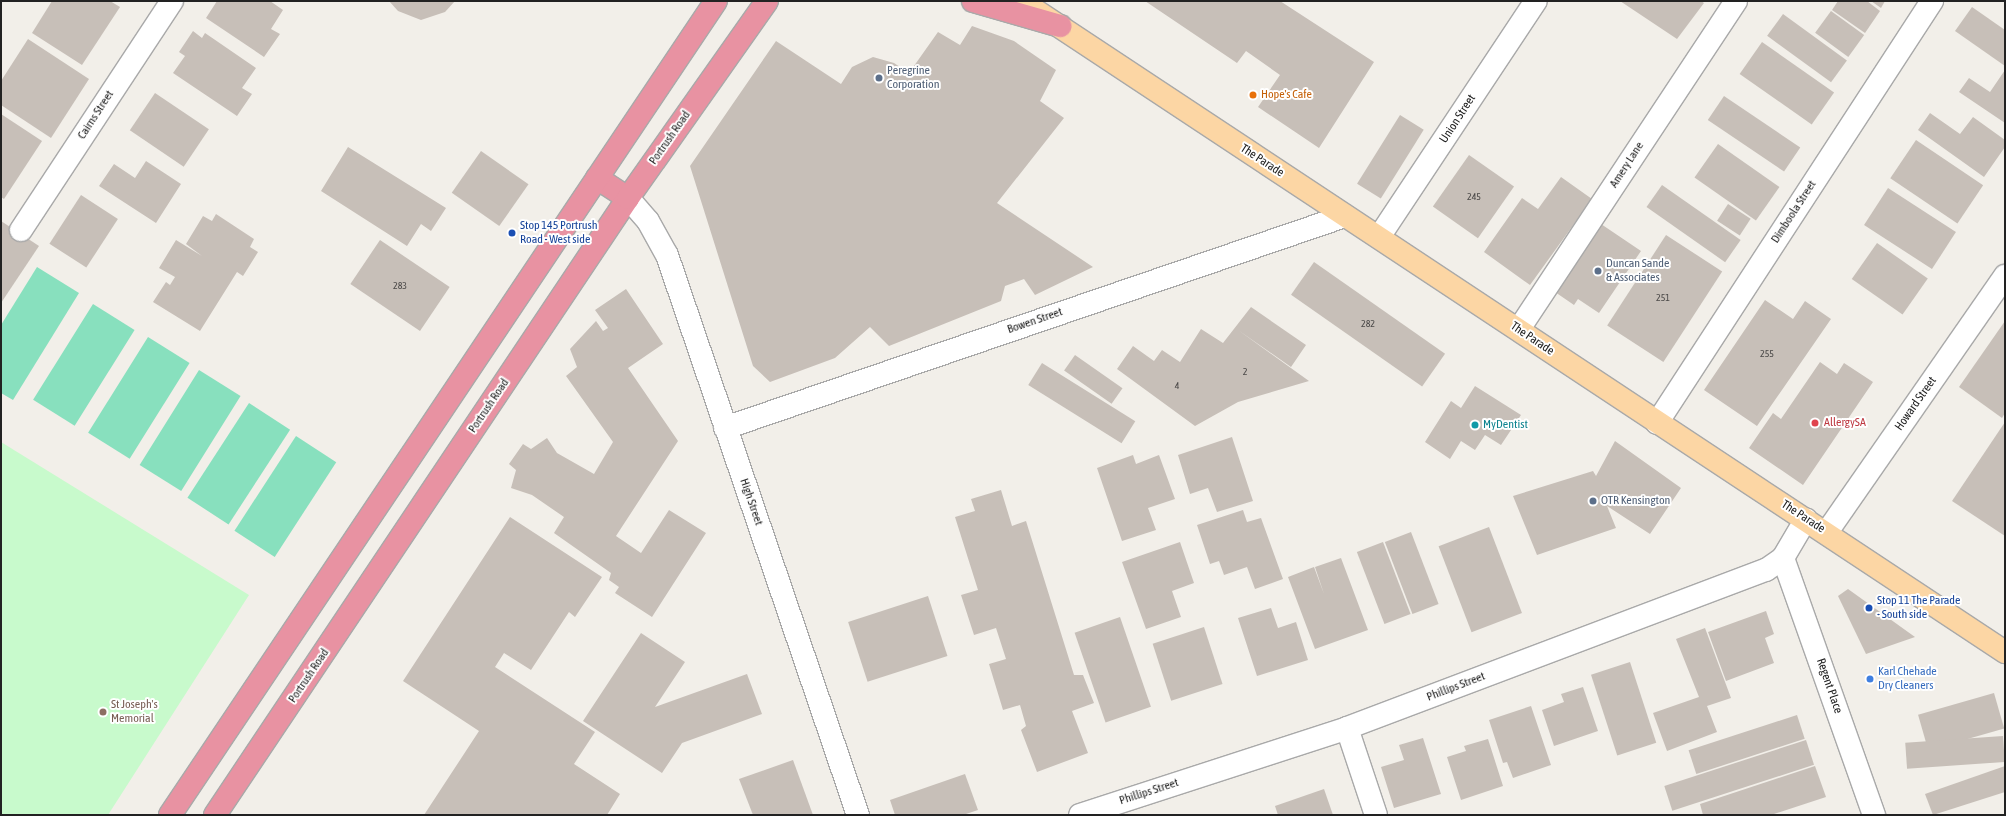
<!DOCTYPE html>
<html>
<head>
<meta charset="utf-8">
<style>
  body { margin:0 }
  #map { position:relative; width:2006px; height:816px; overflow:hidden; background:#f2efe9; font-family:"Asap Condensed",sans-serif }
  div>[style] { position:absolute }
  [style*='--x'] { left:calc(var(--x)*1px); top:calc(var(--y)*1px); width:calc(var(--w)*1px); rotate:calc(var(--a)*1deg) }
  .park>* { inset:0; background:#c8facc }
  .pitch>* { inset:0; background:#88e0be; transform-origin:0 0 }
  .building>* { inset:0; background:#c7bfb8; transform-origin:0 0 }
  .roads { filter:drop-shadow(1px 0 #a9a9a9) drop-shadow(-1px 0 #a9a9a9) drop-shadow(0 1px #a9a9a9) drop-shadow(0 -1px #a9a9a9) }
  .minor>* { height:22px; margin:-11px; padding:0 11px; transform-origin:11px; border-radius:11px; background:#fff }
  .major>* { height:22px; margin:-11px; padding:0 11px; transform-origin:11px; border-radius:11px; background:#fcd6a4 }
  .highway>* { height:22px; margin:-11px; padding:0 11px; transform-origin:11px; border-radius:11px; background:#e892a2 }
  .dots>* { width:11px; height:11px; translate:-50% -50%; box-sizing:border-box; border:2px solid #fff; border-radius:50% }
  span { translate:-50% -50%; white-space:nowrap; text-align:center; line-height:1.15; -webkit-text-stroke:4px #fff; paint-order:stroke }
  .number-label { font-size:10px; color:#4b4948 }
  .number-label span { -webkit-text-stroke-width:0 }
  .service-label { font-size:12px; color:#4e5e75 }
  .left { translate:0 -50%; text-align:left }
  .food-label { font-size:12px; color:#c56008 }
  .street-label { font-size:12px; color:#222 }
  .transit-label { font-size:12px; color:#164399 }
  .health-label { font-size:12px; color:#be3a42 }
  .culture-label { font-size:12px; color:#0d838f }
  .shop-label { font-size:12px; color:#366cbe }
  .education-label { font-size:12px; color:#785e54 }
  .frame { position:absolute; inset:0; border:2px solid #222; pointer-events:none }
</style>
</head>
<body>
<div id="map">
  <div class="park">
    <div style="clip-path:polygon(1px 442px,249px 595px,108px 815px,1px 815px)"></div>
  </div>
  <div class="pitch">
    <div style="clip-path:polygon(37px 267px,79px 293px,13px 400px,1px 393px,1px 325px)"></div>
    <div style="left:93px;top:304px;width:49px;height:113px;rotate:32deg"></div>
    <div style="left:148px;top:337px;width:49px;height:113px;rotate:32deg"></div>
    <div style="left:199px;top:370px;width:49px;height:112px;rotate:32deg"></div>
    <div style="left:249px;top:403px;width:49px;height:113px;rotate:33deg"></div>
    <div style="left:296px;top:436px;width:48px;height:113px;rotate:33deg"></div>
  </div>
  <div class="building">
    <div style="clip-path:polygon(52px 1px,110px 1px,120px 7px,82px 65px,32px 33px)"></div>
    <div style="clip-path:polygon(217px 1px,270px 1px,283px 10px,271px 29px,280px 34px,264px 57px,206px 18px)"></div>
    <div style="clip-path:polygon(389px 1px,455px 1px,445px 12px,421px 20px,398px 11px)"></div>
    <div style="clip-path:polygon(1145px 1px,1280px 1px,1374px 62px,1319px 148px,1258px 107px,1280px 75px,1246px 51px,1237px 63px)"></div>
    <div style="clip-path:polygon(1620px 1px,1701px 1px,1704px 3px,1677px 39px)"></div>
    <div style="clip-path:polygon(1838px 1px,1867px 1px,1880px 11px,1865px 33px,1832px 10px)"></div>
    <div style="clip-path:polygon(1871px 1px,1885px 1px,1881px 8px)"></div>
    <div style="clip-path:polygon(1972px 7px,2005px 30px,2005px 66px,1955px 31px)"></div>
    <div style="left:1831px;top:11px;width:41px;height:27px;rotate:36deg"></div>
    <div style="left:1783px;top:14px;width:79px;height:27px;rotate:36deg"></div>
    <div style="clip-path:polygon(972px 26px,1014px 41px,1056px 70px,1040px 101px,1064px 118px,997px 203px,1093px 267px,1035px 295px,1024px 279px,1005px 286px,1001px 301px,889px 346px,870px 327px,835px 358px,770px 382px,753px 366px,690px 166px,776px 41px,841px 84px,852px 67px,873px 57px,894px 63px,909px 73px,938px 32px,960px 45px)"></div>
    <div style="clip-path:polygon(193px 31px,202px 38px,205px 33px,256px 68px,242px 88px,252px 94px,237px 116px,173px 73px,185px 56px,179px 52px)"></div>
    <div style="clip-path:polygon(28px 39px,89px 79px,51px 138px,1px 105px,1px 81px)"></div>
    <div style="left:1762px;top:42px;width:88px;height:39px;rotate:35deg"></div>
    <div style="clip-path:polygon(2005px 70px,2005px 123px,1959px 92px,1969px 78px,1990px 92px)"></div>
    <div style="left:155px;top:93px;width:65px;height:45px;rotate:34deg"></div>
    <div style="left:1724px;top:96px;width:92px;height:29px;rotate:34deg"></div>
    <div style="clip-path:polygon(1930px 113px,1960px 134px,1973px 117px,2005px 140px,2005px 147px,1984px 177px,1918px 130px)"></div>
    <div style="clip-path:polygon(1px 114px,42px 141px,4px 199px,1px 197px)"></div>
    <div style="left:1400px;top:115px;width:28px;height:81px;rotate:32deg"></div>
    <div style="left:1916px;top:140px;width:81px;height:46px;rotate:34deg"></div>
    <div style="left:1718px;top:144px;width:75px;height:41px;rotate:35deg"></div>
    <div style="clip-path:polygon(348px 147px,446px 208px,431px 231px,421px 224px,407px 246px,321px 191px)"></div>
    <div style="left:481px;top:151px;width:58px;height:51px;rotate:35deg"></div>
    <div style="left:1469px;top:155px;width:55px;height:63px;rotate:35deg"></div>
    <div style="clip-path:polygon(146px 161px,181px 184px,156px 223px,99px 186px,114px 164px,135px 178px)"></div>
    <div style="clip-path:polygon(1561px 177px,1592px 199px,1530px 285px,1484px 252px,1522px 198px,1538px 209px)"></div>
    <div style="left:1662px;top:185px;width:96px;height:27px;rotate:35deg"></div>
    <div style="left:1888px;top:188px;width:81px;height:44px;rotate:33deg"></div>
    <div style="left:81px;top:195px;width:44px;height:58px;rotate:33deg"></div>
    <div style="left:1728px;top:204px;width:27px;height:20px;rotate:33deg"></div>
    <div style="clip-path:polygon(216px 214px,254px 239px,250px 247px,258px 252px,243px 276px,237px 272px,200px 331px,153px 302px,166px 282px,170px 285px,175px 277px,159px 268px,176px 240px,202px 256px,186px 244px,203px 216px,212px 221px)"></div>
    <div style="clip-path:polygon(1px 221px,39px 246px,1px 303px)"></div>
    <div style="clip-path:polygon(1601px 224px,1641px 251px,1599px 313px,1578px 299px,1574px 305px,1555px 292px)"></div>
    <div style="left:1666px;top:235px;width:67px;height:108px;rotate:33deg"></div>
    <div style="left:380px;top:240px;width:84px;height:53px;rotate:34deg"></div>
    <div style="left:1877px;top:243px;width:62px;height:44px;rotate:35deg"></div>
    <div style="left:1314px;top:262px;width:160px;height:40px;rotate:35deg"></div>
    <div style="clip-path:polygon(626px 289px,663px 344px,628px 368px,678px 441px,616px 536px,641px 553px,669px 510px,706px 533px,652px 617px,615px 593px,619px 587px,609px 580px,611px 573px,554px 533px,564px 517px,532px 495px,511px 488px,516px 470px,509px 464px,523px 444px,531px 449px,547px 438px,557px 453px,594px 474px,613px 442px,566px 376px,577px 367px,570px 349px,596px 321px,603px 331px,608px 328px,595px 310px)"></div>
    <div style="clip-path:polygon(1765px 300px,1793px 319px,1805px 301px,1831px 319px,1757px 426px,1704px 390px)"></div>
    <div style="clip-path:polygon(1251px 307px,1306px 345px,1291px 367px,1238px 330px,1309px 381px,1238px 402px,1195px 426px,1117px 369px,1133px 346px,1154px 361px,1162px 350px,1180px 362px,1201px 329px,1223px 343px)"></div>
    <div style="clip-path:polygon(2005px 321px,2005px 413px,2002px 418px,1959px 387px)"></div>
    <div style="left:1075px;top:355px;width:58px;height:19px;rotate:35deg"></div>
    <div style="clip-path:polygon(1820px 362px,1837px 374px,1844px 363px,1873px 382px,1803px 485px,1749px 448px,1773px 413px,1781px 419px)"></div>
    <div style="left:1042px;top:363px;width:110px;height:26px;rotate:32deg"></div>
    <div style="clip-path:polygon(1475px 386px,1521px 415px,1501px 445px,1485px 435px,1475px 450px,1461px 441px,1450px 459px,1425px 442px,1451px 401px,1461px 408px)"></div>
    <div style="clip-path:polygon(2005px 422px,2005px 536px,1952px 501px)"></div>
    <div style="clip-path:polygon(1232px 437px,1253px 501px,1217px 512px,1208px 488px,1190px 494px,1178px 455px)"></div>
    <div style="clip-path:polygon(1615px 441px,1681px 488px,1650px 534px,1607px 506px,1616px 528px,1537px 555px,1513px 496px,1593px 471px,1596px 476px)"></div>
    <div style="clip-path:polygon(1133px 455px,1136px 464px,1159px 455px,1175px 499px,1148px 508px,1156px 530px,1122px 541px,1097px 468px)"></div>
    <div style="clip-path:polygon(1001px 490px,1012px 526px,1026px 521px,1074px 675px,1083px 675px,1094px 703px,1072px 711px,1088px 753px,1037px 772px,1021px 730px,1026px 726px,1020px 705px,1003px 710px,989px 664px,1006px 659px,996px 628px,974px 635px,961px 595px,978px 590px,955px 517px,975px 511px,971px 499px)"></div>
    <div style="clip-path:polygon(1243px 510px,1247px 522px,1261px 518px,1283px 579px,1255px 589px,1247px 567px,1224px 575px,1219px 561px,1210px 564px,1197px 525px)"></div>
    <div style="clip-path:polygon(510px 517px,602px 577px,575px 617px,569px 612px,531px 670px,504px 653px,495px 667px,595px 732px,574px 764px,620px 794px,607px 815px,424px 815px,479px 731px,403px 681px)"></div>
    <div style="left:1489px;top:527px;width:92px;height:54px;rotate:69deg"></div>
    <div style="left:1411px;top:532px;width:77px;height:28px;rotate:69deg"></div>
    <div style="clip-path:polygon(1180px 542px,1194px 583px,1172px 591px,1181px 617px,1146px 629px,1122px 562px)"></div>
    <div style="left:1383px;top:542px;width:77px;height:28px;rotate:69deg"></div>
    <div style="clip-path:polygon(1341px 558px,1368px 630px,1315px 649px,1288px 577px,1314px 567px,1324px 594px,1315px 567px)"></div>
    <div style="clip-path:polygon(1848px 589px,1915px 637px,1866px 654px,1838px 596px)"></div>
    <div style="left:928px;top:596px;width:63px;height:84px;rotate:72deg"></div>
    <div style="clip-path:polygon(1271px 608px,1278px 628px,1296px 622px,1308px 660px,1257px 676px,1238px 618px)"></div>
    <div style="clip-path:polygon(1766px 611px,1774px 634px,1765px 638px,1774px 663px,1726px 681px,1708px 632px)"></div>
    <div style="left:1120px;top:617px;width:95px;height:48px;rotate:71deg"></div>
    <div style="left:1204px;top:627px;width:60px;height:54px;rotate:72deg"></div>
    <div style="clip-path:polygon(1705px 628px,1731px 698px,1707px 706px,1717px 732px,1667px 751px,1653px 713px,1699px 697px,1676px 639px)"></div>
    <div style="clip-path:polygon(641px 633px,685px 662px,655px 707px,747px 674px,762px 714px,682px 743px,662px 773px,583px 721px)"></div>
    <div style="left:1630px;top:662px;width:85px;height:41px;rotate:72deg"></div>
    <div style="clip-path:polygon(1583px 687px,1598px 731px,1554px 746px,1542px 710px,1564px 702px,1561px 694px)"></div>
    <div style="left:1994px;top:693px;width:37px;height:79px;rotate:74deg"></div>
    <div style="clip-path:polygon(1531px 706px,1551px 765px,1513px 778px,1507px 762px,1503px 763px,1489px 720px)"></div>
    <div style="left:1797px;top:715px;width:25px;height:114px;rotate:72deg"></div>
    <div style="left:2003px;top:736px;width:26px;height:98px;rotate:86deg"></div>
    <div style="clip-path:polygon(1423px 738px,1441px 794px,1394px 808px,1381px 767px,1404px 760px,1399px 745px)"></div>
    <div style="clip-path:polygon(1488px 739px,1503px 786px,1461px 800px,1447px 757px,1466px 751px,1464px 746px)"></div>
    <div style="left:1806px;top:740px;width:26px;height:149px;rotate:72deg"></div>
    <div style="clip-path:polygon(793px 760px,813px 815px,753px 815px,739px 779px)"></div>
    <div style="clip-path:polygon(1815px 766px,1826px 797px,1771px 815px,1703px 815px,1700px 804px)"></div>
    <div style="clip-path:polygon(2005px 766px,2005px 792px,1933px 815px,1925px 794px)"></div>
    <div style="clip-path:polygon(965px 774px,978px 810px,963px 815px,895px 815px,890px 800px)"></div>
    <div style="clip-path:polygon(1324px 789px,1333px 815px,1278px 815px,1275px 806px)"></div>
  </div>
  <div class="roads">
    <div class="minor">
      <div style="--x:628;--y:198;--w:30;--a:49"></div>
      <div style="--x:648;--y:221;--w:39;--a:61"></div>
      <div style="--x:667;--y:255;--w:592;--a:71.17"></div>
      <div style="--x:21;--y:230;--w:274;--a:-56.6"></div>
      <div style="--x:1379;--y:237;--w:283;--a:-56.4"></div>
      <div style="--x:1519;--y:329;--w:393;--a:-56.5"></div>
      <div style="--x:1657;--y:423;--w:504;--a:-56.91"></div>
      <div style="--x:725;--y:428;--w:655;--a:-18.88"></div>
      <div style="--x:1827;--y:532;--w:312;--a:-55.2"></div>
      <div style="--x:1783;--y:558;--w:273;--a:70.5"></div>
      <div style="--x:1347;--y:728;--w:92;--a:71.6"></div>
      <div style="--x:1080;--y:815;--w:281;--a:-18"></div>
      <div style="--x:1347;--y:728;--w:448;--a:-20.7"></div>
      <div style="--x:1766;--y:570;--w:21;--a:-35"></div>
      <div style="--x:1783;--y:558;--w:45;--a:-59.5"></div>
    </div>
    <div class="major">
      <div style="--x:1021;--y:1;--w:1180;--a:33.49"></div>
    </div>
    <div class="highway">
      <div style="--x:973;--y:1;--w:91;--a:16"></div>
      <div style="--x:597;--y:178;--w:37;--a:33"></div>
      <div style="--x:170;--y:815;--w:980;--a:-56.15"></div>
      <div style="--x:215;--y:815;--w:742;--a:-56.2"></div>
      <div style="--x:628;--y:198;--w:241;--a:-54.8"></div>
    </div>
  </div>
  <div class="dots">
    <div style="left:879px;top:78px;background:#5c6f8a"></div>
    <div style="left:1253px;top:95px;background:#e8710a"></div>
    <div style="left:512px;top:233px;background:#1a4fb4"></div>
    <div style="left:1598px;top:271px;background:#5c6f8a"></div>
    <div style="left:1815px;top:423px;background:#e0444e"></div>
    <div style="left:1475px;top:425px;background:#0f9aa8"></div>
    <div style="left:1593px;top:501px;background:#5c6f8a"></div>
    <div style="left:1869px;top:608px;background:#1a4fb4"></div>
    <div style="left:1870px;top:679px;background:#3f7fe0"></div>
    <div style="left:103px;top:712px;background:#8d6e63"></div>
  </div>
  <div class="number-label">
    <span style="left:1474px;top:197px">245</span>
    <span style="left:400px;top:286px">283</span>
    <span style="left:1663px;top:298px">251</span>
    <span style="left:1368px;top:324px">282</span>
    <span style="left:1767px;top:354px">255</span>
    <span style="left:1245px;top:372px">2</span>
    <span style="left:1177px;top:386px">4</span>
  </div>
  <div class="service-label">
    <span class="left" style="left:887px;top:78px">Peregrine<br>Corporation</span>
    <span class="left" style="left:1606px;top:271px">Duncan Sande<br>&amp; Associates</span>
    <span class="left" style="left:1601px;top:501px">OTR Kensington</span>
  </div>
  <div class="food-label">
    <span class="left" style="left:1261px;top:95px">Hope's Cafe</span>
  </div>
  <div class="street-label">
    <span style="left:96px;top:115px;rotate:-57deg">Cairns Street</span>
    <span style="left:1458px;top:119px;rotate:-57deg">Union Street</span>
    <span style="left:670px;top:138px;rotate:-55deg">Portrush Road</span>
    <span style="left:1262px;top:161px;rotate:33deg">The Parade</span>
    <span style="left:1627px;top:165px;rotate:-57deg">Amery Lane</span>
    <span style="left:1794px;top:212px;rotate:-57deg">Dimboola Street</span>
    <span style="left:1035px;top:321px;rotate:-19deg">Bowen Street</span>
    <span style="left:1532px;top:339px;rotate:34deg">The Parade</span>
    <span style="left:1916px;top:404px;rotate:-55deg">Howard Street</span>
    <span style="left:489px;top:406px;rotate:-56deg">Portrush Road</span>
    <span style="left:751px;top:502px;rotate:71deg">High Street</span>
    <span style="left:1803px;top:517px;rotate:33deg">The Parade</span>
    <span style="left:309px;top:676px;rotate:-56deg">Portrush Road</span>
    <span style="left:1829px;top:686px;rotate:71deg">Regent Place</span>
    <span style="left:1456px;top:687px;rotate:-21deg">Phillips Street</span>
    <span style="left:1149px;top:792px;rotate:-18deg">Phillips Street</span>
  </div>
  <div class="transit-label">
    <span class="left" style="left:520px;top:233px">Stop 145 Portrush<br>Road - West side</span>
    <span class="left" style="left:1877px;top:608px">Stop 11 The Parade<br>- South side</span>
  </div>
  <div class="health-label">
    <span class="left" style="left:1824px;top:423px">AllergySA</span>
  </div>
  <div class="culture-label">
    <span class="left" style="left:1483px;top:425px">MyDentist</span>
  </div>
  <div class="shop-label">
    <span class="left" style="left:1878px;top:679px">Karl Chehade<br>Dry Cleaners</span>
  </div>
  <div class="education-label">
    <span class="left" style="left:111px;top:712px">St Joseph's<br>Memorial</span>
  </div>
  <div class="frame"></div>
</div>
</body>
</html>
